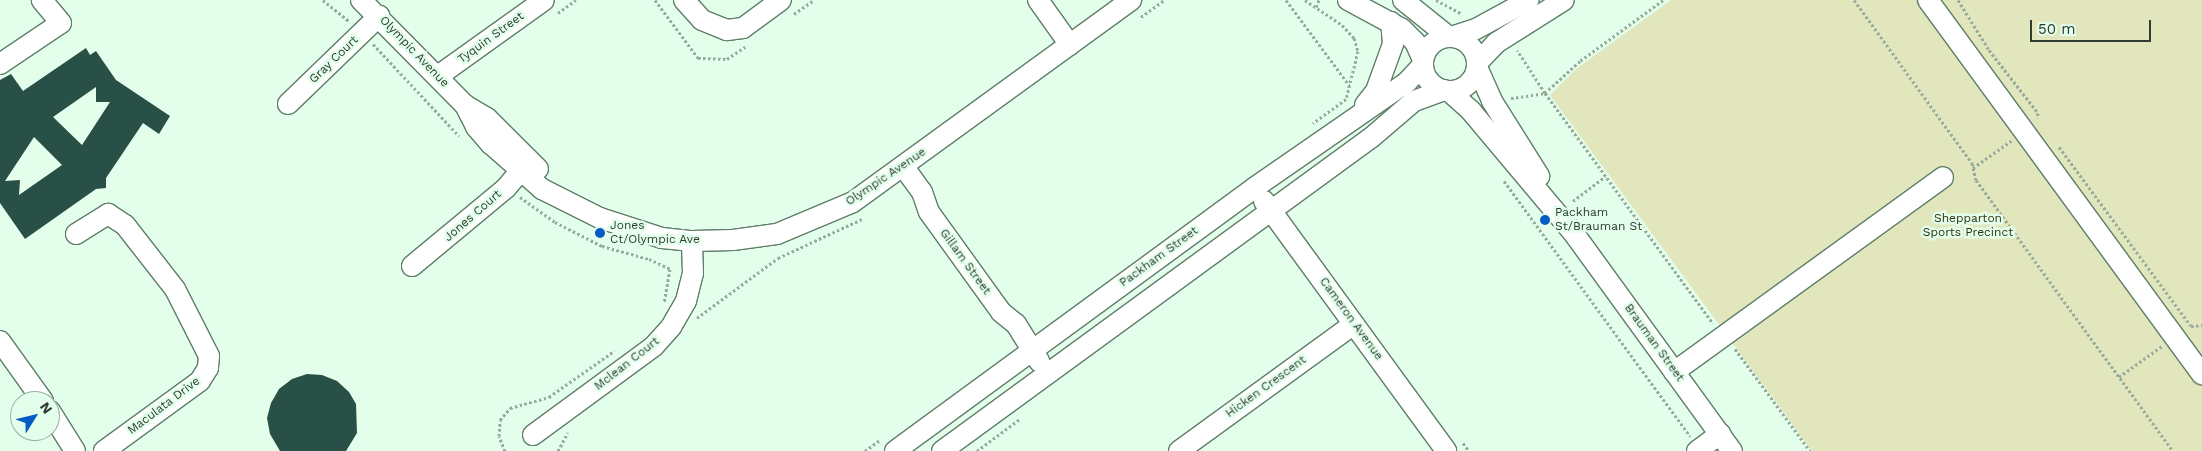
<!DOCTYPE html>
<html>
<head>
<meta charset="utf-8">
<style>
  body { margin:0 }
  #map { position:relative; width:2202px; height:451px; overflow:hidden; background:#e3feeb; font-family:"Work Sans",sans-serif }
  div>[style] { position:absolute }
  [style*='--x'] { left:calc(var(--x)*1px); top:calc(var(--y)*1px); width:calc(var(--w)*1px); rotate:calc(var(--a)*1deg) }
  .green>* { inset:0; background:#e1e6bd }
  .building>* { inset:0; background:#295046 }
  .path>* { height:3px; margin-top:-1.5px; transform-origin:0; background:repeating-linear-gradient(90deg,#96ab9c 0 2.5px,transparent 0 5px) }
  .roads { filter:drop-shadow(1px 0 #5f7e68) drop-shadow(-1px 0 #5f7e68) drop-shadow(0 1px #5f7e68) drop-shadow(0 -1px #5f7e68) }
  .minor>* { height:20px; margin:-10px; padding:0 10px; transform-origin:10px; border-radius:10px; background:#fff }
  .minor>.ring { margin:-10px; padding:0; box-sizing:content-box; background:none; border:20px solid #fff; border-radius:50% }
  .dots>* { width:14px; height:14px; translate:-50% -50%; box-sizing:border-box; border:2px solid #e3feeb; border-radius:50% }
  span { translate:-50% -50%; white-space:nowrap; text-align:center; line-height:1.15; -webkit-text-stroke:5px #e3feeb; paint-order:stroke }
  .street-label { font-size:12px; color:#2f3c33 }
  .poi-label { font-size:12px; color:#2f3c33 }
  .left { translate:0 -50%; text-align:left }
  .park-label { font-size:12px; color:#2f310e }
  .north { position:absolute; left:10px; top:391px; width:50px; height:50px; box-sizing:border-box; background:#e3feeb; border:1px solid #9bb0a1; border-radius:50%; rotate:54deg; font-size:14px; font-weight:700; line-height:20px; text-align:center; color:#2f3c33 }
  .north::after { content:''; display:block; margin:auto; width:18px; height:22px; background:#055bc5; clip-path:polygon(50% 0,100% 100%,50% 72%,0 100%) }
  .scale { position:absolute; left:2030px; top:20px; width:121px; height:22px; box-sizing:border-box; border:2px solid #2f3c33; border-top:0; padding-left:6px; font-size:15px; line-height:18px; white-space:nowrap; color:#2f3c33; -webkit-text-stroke:4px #e3feeb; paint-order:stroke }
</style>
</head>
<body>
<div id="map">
  <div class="green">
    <div style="clip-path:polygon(1671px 0,2202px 0,2202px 451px,1812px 451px,1550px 95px,1576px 69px)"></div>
  </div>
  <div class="building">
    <div style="clip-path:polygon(evenodd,86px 48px,90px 55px,96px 51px,116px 80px,170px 116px,159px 134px,143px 123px,106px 178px,106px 188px,96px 189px,25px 239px,0 203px,0 80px,11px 74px,23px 91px,86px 48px,96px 87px,96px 102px,110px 102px,82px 145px,53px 117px,96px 87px,86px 48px,34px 137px,62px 165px,19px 195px,20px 180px,5px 181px,34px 137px)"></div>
    <div style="clip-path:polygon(307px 374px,322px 375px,337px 381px,349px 392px,356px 404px,357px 433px,346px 451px,280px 451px,270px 434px,267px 418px,271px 403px,279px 389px,292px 379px)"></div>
  </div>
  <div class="path">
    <div style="--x:323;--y:0;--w:35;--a:39"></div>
    <div style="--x:655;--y:0;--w:72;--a:53.4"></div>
    <div style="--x:698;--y:58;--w:29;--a:2"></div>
    <div style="--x:727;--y:59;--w:22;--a:-34"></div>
    <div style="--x:1286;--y:0;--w:106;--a:53.5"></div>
    <div style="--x:1305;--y:0;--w:45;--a:34"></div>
    <div style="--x:1342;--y:25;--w:18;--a:47"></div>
    <div style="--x:1354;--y:38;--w:14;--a:73"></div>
    <div style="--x:1358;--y:51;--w:49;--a:104"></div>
    <div style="--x:1346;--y:99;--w:41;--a:144"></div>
    <div style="--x:1436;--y:0;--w:30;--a:28"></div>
    <div style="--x:1663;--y:0;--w:103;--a:143.7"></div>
    <div style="--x:1580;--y:61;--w:47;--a:137.6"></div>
    <div style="--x:1545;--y:93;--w:285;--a:53.9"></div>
    <div style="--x:1854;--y:0;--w:201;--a:54.1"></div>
    <div style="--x:1972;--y:163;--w:17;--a:77"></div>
    <div style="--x:1976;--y:180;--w:335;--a:54"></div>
    <div style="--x:1958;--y:0;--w:59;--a:58.2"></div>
    <div style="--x:1989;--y:50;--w:80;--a:52.1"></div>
    <div style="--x:2038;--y:113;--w:5;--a:101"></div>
    <div style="--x:1316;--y:7;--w:8;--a:-67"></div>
    <div style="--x:558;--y:13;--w:22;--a:-36"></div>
    <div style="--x:794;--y:14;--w:24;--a:-35"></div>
    <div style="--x:1141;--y:17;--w:29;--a:-36"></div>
    <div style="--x:373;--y:44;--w:126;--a:46.9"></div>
    <div style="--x:1511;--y:98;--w:34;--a:-8"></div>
    <div style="--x:1545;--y:93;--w:51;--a:-123.1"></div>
    <div style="--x:2059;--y:147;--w:222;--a:53.6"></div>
    <div style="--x:2191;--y:326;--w:11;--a:-5"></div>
    <div style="--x:1973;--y:168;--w:47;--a:-35.4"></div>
    <div style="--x:1504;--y:181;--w:316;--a:53.9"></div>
    <div style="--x:520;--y:197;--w:43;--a:35.5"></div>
    <div style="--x:555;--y:222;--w:53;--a:27.1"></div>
    <div style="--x:602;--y:246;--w:49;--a:15.5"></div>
    <div style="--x:649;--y:259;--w:23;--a:25"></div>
    <div style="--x:670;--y:269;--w:34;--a:100"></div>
    <div style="--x:1573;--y:201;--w:41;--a:-37.1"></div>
    <div style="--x:697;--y:318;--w:101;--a:-36.5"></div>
    <div style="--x:778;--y:258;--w:93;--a:-24.9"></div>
    <div style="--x:1735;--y:349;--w:127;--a:53.7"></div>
    <div style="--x:2119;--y:377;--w:53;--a:-35.8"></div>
    <div style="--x:1463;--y:443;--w:10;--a:53"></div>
    <div style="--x:505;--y:451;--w:16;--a:-112"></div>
    <div style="--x:499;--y:436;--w:16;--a:-86"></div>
    <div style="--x:500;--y:420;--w:16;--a:-50"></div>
    <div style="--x:510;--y:408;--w:41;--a:-15.8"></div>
    <div style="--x:549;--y:397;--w:80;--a:-35.3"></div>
    <div style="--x:558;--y:451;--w:21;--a:-62"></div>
    <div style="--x:865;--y:451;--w:19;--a:-36"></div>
    <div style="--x:977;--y:451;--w:54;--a:-36.7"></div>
  </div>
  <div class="roads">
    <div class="minor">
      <div style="--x:361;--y:0;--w:148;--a:45.3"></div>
      <div style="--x:465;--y:105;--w:25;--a:63"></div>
      <div style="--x:476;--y:127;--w:23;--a:49"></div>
      <div style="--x:491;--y:144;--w:68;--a:41.4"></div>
      <div style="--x:542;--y:189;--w:65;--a:26.6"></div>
      <div style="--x:600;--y:218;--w:65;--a:17.9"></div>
      <div style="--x:662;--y:238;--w:30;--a:6"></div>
      <div style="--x:692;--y:241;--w:41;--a:-1.4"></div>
      <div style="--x:733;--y:240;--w:44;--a:-7.8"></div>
      <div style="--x:777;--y:234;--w:82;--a:-22.8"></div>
      <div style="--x:853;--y:202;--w:344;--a:-36"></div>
      <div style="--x:684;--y:0;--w:27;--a:48"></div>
      <div style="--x:702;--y:20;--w:27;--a:22"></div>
      <div style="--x:727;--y:30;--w:16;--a:-7"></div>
      <div style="--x:743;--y:28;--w:47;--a:-36.4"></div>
      <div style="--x:1038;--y:0;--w:55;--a:54.6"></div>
      <div style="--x:1348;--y:0;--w:61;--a:28.2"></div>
      <div style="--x:1402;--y:29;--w:18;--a:45"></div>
      <div style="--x:1415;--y:42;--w:20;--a:66"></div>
      <div style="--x:1403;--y:0;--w:59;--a:38.8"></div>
      <div style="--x:1928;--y:0;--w:464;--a:53.8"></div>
      <div style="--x:1451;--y:37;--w:26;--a:-18"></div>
      <div style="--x:1476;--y:29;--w:60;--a:-28.7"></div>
      <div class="ring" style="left:1423px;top:37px;width:34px;height:34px"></div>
      <div style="--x:1477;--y:63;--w:28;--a:-46"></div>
      <div style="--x:1496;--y:43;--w:80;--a:-32.3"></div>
      <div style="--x:0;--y:64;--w:73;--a:-33.9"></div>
      <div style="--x:61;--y:23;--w:30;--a:-130"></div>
      <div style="--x:1477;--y:67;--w:37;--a:66"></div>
      <div style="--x:1492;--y:101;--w:89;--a:57.9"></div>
      <div style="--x:438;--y:76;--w:130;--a:-35.6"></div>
      <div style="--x:1449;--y:91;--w:30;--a:42"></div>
      <div style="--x:1471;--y:111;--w:162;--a:50"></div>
      <div style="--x:1575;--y:235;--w:267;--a:54"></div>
      <div style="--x:288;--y:104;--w:127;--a:-44"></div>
      <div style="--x:465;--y:105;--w:26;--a:31"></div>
      <div style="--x:487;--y:118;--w:72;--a:45"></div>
      <div style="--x:1365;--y:105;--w:18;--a:-52"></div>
      <div style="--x:1376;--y:91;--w:50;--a:-70.1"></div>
      <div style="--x:1393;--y:44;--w:22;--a:-95"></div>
      <div style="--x:903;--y:166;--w:32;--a:54"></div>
      <div style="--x:922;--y:192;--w:21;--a:71"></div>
      <div style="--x:929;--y:212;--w:123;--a:54.2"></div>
      <div style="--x:1001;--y:312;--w:19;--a:39"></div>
      <div style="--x:1016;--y:324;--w:44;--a:58.1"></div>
      <div style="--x:1264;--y:201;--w:309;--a:53.9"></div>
      <div style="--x:76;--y:234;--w:38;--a:-32"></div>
      <div style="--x:108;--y:214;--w:20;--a:33"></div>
      <div style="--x:125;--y:225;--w:81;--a:52"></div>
      <div style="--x:175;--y:289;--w:75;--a:63.1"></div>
      <div style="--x:209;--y:356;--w:12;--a:95"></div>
      <div style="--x:208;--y:368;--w:15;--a:122"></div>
      <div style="--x:200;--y:381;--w:119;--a:143.9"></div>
      <div style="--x:412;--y:266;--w:122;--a:-39.7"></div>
      <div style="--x:506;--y:188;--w:34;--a:-50"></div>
      <div style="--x:0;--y:341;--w:74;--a:54.4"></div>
      <div style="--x:1674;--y:372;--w:332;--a:-35.9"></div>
      <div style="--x:50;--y:411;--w:47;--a:58"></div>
      <div style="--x:533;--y:435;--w:150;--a:-36.3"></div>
      <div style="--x:654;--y:346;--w:25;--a:-48"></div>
      <div style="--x:671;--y:327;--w:30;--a:-60"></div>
      <div style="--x:686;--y:301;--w:29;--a:-76"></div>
      <div style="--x:693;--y:273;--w:32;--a:-92"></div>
      <div style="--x:895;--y:451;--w:445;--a:-36.2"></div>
      <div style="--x:1254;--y:188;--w:186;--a:-34.7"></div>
      <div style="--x:1407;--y:82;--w:23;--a:-47"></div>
      <div style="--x:942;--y:451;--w:532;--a:-36.14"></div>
      <div style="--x:1372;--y:137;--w:55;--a:-40.6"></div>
      <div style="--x:1414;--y:101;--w:32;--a:-20"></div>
      <div style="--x:1179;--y:451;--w:216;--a:-36"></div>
      <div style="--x:1697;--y:451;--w:29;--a:-36"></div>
    </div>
  </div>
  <div class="dots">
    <div style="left:1545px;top:220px;background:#055bc5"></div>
    <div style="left:600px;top:233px;background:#055bc5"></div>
  </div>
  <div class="street-label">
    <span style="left:491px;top:38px;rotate:-36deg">Tyquin Street</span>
    <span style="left:414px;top:52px;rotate:46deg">Olympic Avenue</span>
    <span style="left:334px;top:60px;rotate:-44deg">Gray Court</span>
    <span style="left:886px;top:177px;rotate:-34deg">Olympic Avenue</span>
    <span style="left:473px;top:216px;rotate:-41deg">Jones Court</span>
    <span style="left:1159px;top:257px;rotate:-36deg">Packham Street</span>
    <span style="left:965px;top:262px;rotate:54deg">Gillam Street</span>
    <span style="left:1351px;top:319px;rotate:54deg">Cameron Avenue</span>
    <span style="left:1654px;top:343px;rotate:54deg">Brauman Street</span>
    <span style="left:627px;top:364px;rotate:-38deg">Mclean Court</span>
    <span style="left:1266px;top:387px;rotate:-36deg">Hicken Crescent</span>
    <span style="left:164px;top:406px;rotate:-37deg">Maculata Drive</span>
  </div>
  <div class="poi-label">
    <span class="left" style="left:1555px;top:220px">Packham<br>St/Brauman St</span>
    <span class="left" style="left:610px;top:233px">Jones<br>Ct/Olympic Ave</span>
  </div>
  <div class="park-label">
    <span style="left:1968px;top:226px">Shepparton<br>Sports Precinct</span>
  </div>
  <div class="north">N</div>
  <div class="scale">50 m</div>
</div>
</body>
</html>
